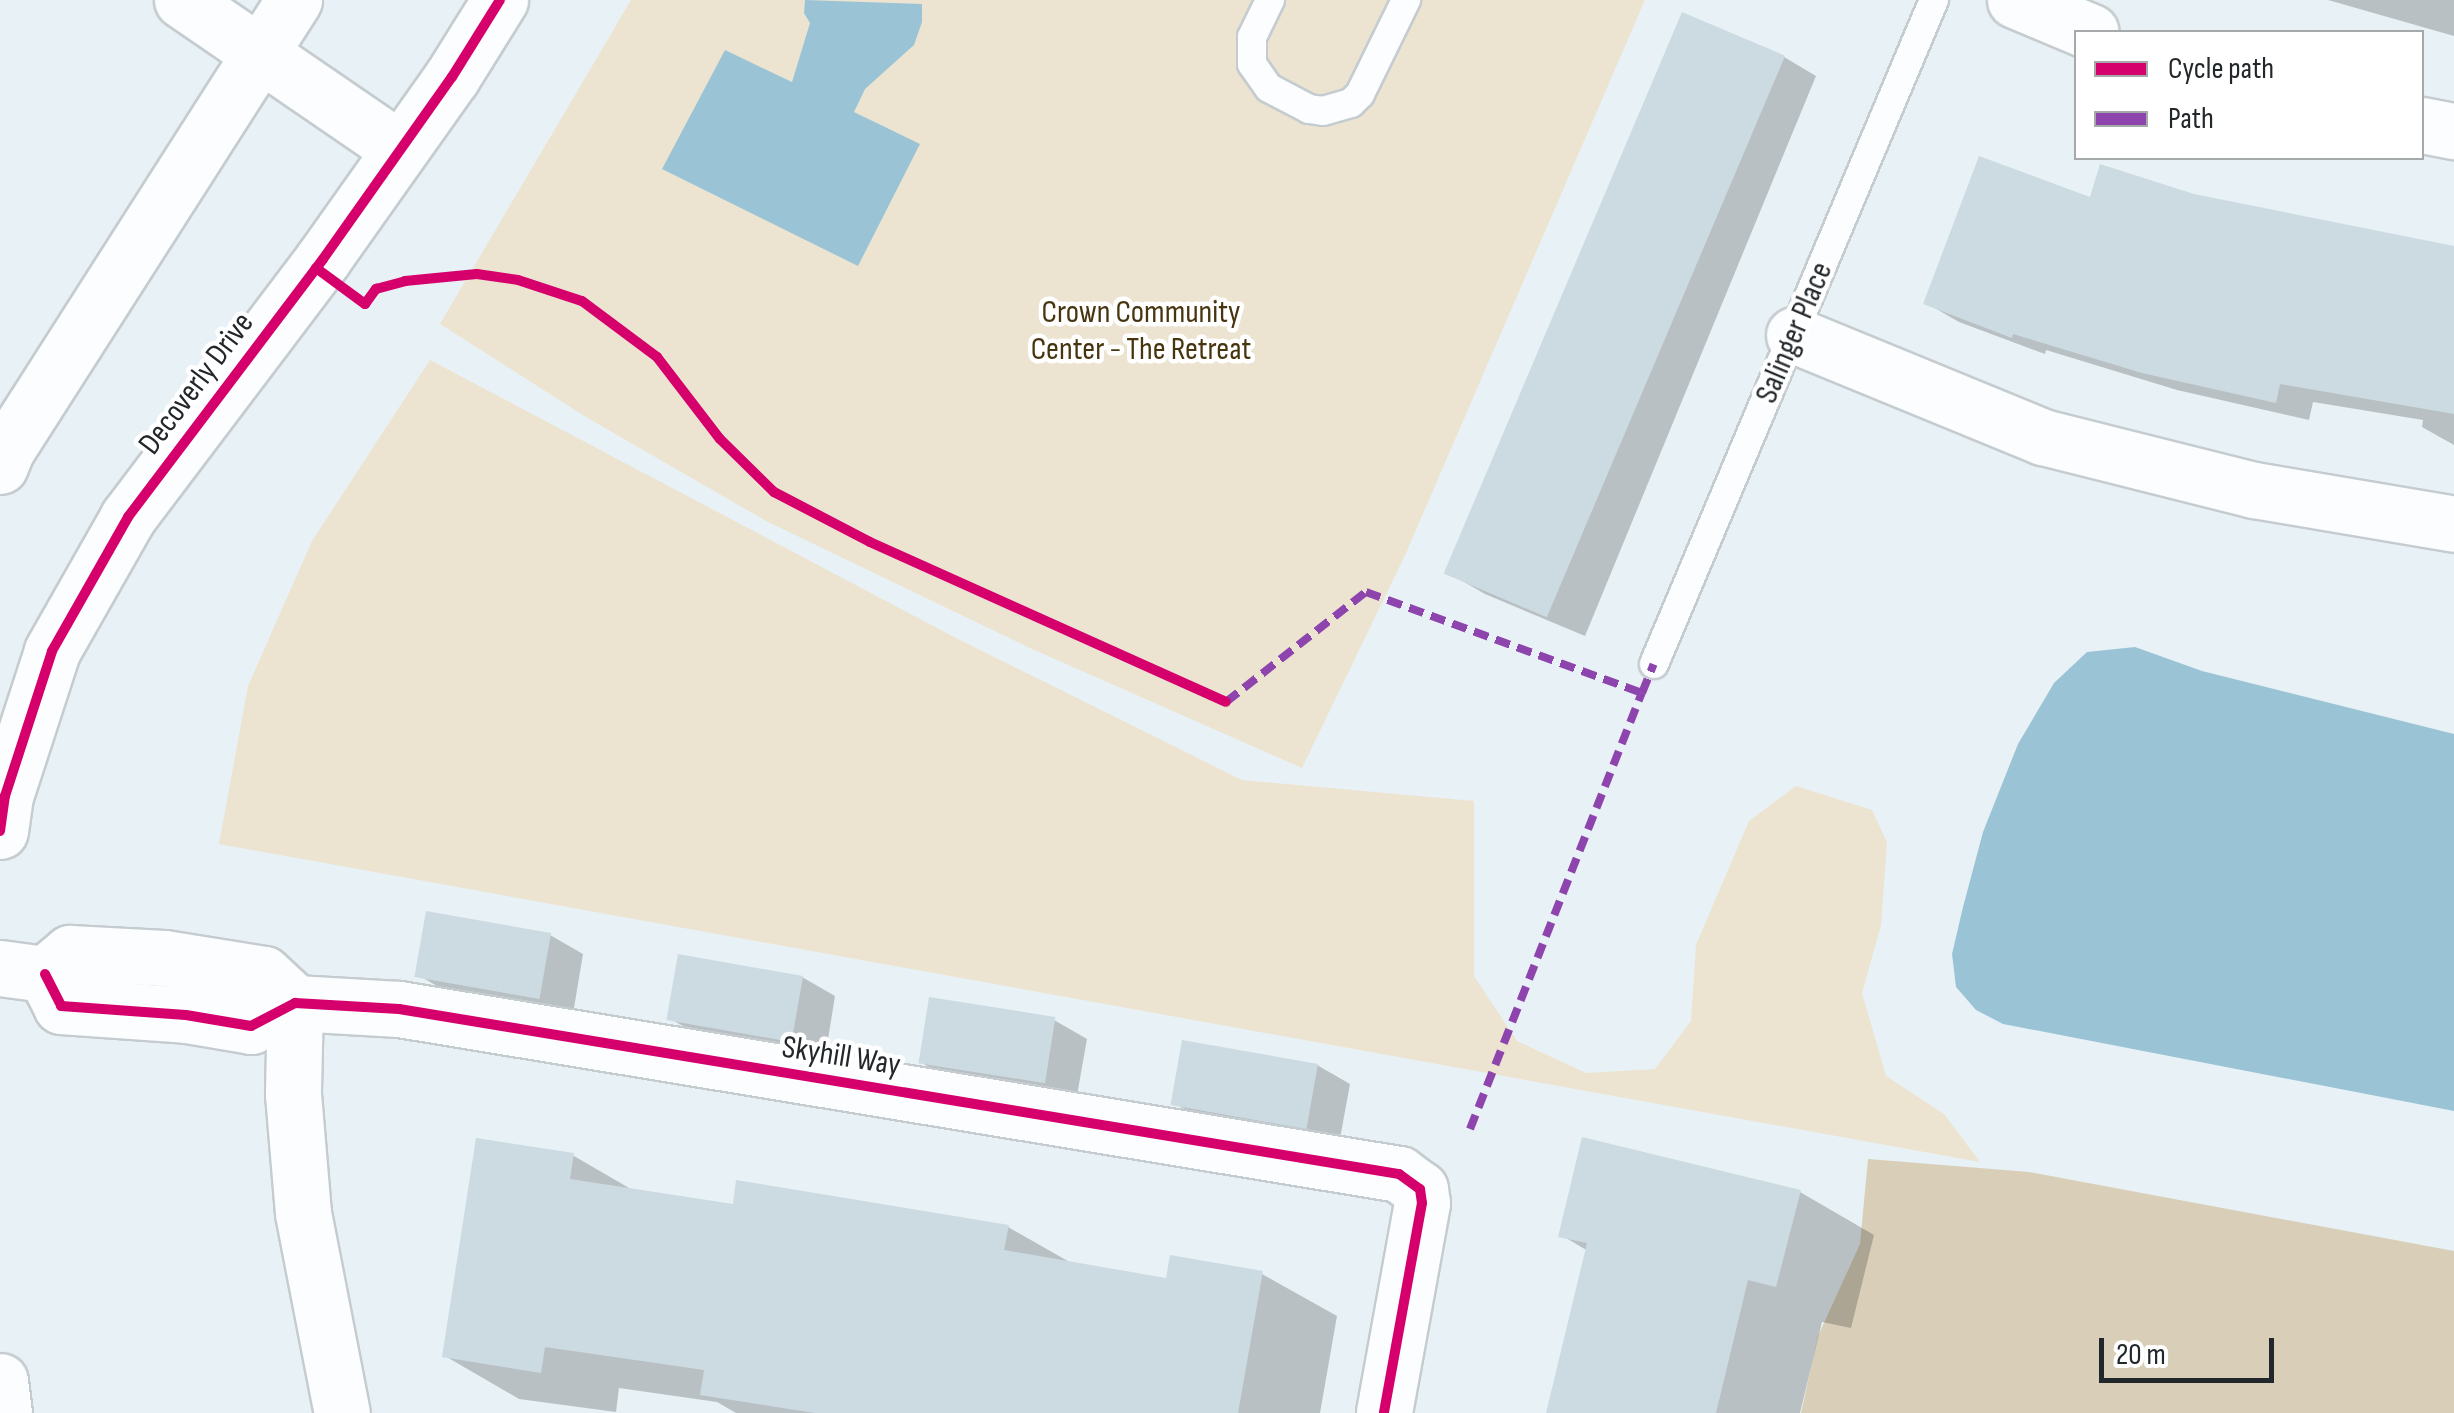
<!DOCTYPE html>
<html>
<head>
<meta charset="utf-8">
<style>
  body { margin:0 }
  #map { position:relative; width:2454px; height:1413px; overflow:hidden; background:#e8f1f5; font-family:"Sofia Sans Condensed",sans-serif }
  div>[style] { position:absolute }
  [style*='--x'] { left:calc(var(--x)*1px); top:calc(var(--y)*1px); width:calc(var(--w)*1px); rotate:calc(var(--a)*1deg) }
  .green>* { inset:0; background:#ece4d1 }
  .forest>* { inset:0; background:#d9cfb8 }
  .water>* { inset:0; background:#9ac4d6 }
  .shadow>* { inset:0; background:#0003 }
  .building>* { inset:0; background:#ccdbe2; transform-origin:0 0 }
  .roads { filter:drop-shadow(2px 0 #c5ccd0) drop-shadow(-2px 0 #c5ccd0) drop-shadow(0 2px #c5ccd0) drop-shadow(0 -2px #c5ccd0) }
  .lane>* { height:28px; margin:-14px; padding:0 14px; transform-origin:14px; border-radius:14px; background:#fcfdfe }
  .street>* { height:55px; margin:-27.5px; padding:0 27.5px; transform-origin:27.5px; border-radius:27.5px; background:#fcfdfe }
  .secondary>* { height:55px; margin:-27.5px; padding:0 27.5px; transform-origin:27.5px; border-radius:27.5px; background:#fcfdfe }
  .quiet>* { height:8px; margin-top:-4px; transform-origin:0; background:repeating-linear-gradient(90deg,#8e44ad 0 15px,transparent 0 23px) }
  .cycleway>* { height:10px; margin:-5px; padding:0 5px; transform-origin:5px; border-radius:5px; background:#d6006c }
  span { translate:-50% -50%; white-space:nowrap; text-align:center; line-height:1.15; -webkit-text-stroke:9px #fff; paint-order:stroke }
  .park-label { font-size:32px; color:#473510 }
  .street-label { font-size:32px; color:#21272a }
  .legend { position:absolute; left:2074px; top:30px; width:350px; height:130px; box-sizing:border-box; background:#fff; border:2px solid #a6a9aa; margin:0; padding:12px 18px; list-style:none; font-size:30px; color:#21272a }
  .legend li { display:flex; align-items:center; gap:20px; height:50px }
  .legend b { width:50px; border:2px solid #a6a9aa }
  .scale { position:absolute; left:2099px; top:1338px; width:175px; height:45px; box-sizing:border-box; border:5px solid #21272a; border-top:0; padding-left:12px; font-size:30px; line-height:35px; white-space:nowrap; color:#21272a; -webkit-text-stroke:8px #fff; paint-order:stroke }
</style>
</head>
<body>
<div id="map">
  <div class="green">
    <div style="clip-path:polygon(631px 0,1645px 0,1406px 553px,1302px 768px,1032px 649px,766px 521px,586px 417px,440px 324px)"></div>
    <div style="clip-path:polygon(430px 360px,956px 638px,1242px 780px,1474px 801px,1474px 976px,1517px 1041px,1586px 1073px,1655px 1069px,1691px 1021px,1696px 945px,1749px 821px,1796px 786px,1872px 810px,1887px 842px,1881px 925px,1862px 993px,1886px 1076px,1944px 1114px,1980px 1162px,219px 844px,248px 686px,312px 541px)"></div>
  </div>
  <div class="forest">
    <div style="clip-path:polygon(1868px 1159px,2029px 1172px,2454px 1251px,2454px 1413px,1801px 1413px,1818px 1336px,1860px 1244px)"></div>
  </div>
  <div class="water">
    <div style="clip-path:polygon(805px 0,922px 4px,922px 22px,914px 45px,865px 89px,854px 112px,920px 144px,858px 266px,662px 169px,725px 50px,792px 82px,810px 23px,804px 13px)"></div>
    <div style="clip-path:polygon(2135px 647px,2202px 671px,2454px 734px,2454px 1111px,2003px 1024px,1976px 1010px,1956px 987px,1952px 954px,1963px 907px,1983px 832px,2018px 744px,2054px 683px,2087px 652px)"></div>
  </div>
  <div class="shadow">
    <div style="clip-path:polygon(2328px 0,2454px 0,2454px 36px)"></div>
    <div style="clip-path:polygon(1784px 57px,1816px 76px,1585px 636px,1485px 594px,1452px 575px)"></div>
    <div style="clip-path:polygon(2193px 196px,2454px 248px,2454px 445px,2422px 427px,2423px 420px,2313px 402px,2309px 420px,2177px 390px,2046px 350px,2045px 354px,1959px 322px,1926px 303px,2092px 200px)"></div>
    <div style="clip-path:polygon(550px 935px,583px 954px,573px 1014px,451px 994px,418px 975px)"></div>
    <div style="clip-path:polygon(802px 977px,835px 996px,825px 1058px,702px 1037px,669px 1018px)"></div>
    <div style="clip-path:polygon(1054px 1020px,1087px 1039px,1076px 1101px,953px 1080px,920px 1062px)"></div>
    <div style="clip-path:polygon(1317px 1065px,1350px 1084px,1339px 1144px,1207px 1122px,1174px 1103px)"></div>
    <div style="clip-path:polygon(478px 1141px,574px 1156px,636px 1192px,735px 1206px,1008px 1227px,1073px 1264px,1168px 1281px,1262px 1274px,1337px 1316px,1320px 1413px,736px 1413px,717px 1402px,619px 1388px,616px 1412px,519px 1399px,445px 1356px)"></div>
    <div style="clip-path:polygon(1800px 1192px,1874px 1235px,1851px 1328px,1822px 1322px,1800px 1413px,1548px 1413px,1588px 1251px,1561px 1235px)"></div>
  </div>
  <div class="building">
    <div style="left:1682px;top:12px;width:112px;height:610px;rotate:23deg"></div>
    <div style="clip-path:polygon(1979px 156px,2090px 197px,2100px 164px,2194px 194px,2454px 246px,2454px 414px,2280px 384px,2276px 403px,2142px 373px,2013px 334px,2012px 338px,1923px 304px)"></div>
    <div style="left:426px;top:911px;width:127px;height:67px;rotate:10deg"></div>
    <div style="left:678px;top:954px;width:127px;height:67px;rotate:10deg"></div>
    <div style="left:929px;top:997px;width:128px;height:67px;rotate:9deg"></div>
    <div style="left:1182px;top:1040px;width:138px;height:66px;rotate:10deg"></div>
    <div style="clip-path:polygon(1582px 1137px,1801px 1190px,1776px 1287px,1748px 1280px,1716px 1413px,1546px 1413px,1587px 1243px,1558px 1237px)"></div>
    <div style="clip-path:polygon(476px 1138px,574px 1153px,570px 1179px,733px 1204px,736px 1180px,1009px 1225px,1004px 1250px,1166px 1278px,1170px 1255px,1263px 1271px,1238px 1413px,815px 1413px,700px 1395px,704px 1370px,545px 1347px,541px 1373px,442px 1357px)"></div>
  </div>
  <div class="roads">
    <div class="lane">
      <div style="--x:1270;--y:0;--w:41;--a:115.9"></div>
      <div style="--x:1252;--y:37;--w:27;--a:90"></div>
      <div style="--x:1252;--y:64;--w:29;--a:55"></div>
      <div style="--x:1269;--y:88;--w:45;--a:27.7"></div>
      <div style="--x:1309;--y:109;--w:14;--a:8"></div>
      <div style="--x:1323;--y:111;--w:29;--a:-16"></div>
      <div style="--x:1351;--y:103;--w:13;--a:-45"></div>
      <div style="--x:1360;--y:94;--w:105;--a:-63.9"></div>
      <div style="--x:1654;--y:664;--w:721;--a:-67.14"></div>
    </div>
    <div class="street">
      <div style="--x:182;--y:0;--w:264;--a:34.4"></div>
      <div style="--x:2015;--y:0;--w:82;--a:22.8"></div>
      <div style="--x:2422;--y:125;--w:33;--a:11"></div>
      <div style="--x:1794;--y:335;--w:269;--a:22.3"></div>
      <div style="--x:2043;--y:437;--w:218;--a:14.1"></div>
      <div style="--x:2254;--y:490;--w:203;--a:9.6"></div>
      <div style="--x:0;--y:968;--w:45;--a:7.6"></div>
      <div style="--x:45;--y:974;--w:33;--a:-40"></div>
      <div style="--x:70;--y:953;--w:94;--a:3"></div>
      <div style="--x:164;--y:958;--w:101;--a:9.1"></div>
      <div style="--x:264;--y:974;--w:42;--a:43.1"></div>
      <div style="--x:295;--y:1003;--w:91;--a:91.3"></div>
      <div style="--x:293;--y:1094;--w:119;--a:85.2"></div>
      <div style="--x:303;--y:1213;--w:204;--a:79"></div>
      <div style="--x:45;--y:974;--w:36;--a:63"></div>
      <div style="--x:61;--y:1006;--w:125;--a:4.1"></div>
      <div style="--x:186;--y:1015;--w:66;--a:9.6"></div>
      <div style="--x:251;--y:1026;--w:50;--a:-27.6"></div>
      <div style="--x:295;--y:1003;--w:104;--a:3.3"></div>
      <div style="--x:399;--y:1009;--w:1014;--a:9.37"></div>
      <div style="--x:1399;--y:1174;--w:26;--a:36"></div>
      <div style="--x:1420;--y:1189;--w:14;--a:82"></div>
      <div style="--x:1422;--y:1203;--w:213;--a:100.3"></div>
    </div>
    <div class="secondary">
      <div style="--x:0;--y:466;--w:18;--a:-68"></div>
      <div style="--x:7;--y:449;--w:533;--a:-57.41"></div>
      <div style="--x:0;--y:831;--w:35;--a:-82"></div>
      <div style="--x:5;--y:796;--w:152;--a:-72"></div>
      <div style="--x:52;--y:651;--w:154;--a:-60.4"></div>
      <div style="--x:128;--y:517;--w:323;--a:-52.9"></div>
      <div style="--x:323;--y:259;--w:223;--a:-54.7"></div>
      <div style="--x:452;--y:77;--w:91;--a:-58.1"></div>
      <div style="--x:0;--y:1381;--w:32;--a:83"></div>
    </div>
  </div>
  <div class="quiet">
    <div style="--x:1226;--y:702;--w:178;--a:-38.2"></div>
    <div style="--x:1366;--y:592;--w:294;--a:20.1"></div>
    <div style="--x:1642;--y:693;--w:31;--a:-68"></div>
    <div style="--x:1470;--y:1129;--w:469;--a:-68.5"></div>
  </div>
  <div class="cycleway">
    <div style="--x:316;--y:268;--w:61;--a:36.3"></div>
    <div style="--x:365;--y:304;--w:19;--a:-54"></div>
    <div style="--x:376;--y:289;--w:30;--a:-15"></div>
    <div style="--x:405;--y:281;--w:72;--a:-5.6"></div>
    <div style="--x:477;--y:274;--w:41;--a:8.3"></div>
    <div style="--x:518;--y:280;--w:67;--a:18.2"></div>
    <div style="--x:582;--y:301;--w:94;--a:36.7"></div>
    <div style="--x:657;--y:357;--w:103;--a:52.5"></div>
    <div style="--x:720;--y:439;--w:76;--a:44.5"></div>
    <div style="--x:774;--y:492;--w:108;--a:27.5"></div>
    <div style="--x:870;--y:542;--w:390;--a:24.2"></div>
    <div style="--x:0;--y:831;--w:35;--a:-82"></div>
    <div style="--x:5;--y:796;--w:152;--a:-72"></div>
    <div style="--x:52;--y:651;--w:154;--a:-60.4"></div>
    <div style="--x:128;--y:517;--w:323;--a:-52.9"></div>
    <div style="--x:323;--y:259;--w:223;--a:-54.7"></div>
    <div style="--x:452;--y:77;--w:91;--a:-58.1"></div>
    <div style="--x:45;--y:974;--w:36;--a:63"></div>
    <div style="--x:61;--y:1006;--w:125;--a:4.1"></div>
    <div style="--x:186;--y:1015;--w:66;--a:9.6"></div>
    <div style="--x:251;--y:1026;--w:50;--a:-27.6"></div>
    <div style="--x:295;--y:1003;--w:104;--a:3.3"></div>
    <div style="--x:399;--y:1009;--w:1014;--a:9.37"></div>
    <div style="--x:1399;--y:1174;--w:26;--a:36"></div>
    <div style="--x:1420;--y:1189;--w:14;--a:82"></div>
    <div style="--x:1422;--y:1203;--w:213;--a:100.3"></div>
  </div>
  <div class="park-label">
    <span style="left:1141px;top:332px">Crown Community<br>Center - The Retreat</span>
  </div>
  <div class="street-label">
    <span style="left:1795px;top:333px;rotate:-67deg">Salinger Place</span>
    <span style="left:197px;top:384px;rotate:-53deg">Decoverly Drive</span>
    <span style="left:841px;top:1057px;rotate:9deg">Skyhill Way</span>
  </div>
  <ul class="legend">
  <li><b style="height:12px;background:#d6006c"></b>Cycle path</li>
  <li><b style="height:12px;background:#8e44ad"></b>Path</li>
  </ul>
  <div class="scale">20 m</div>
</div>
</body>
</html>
